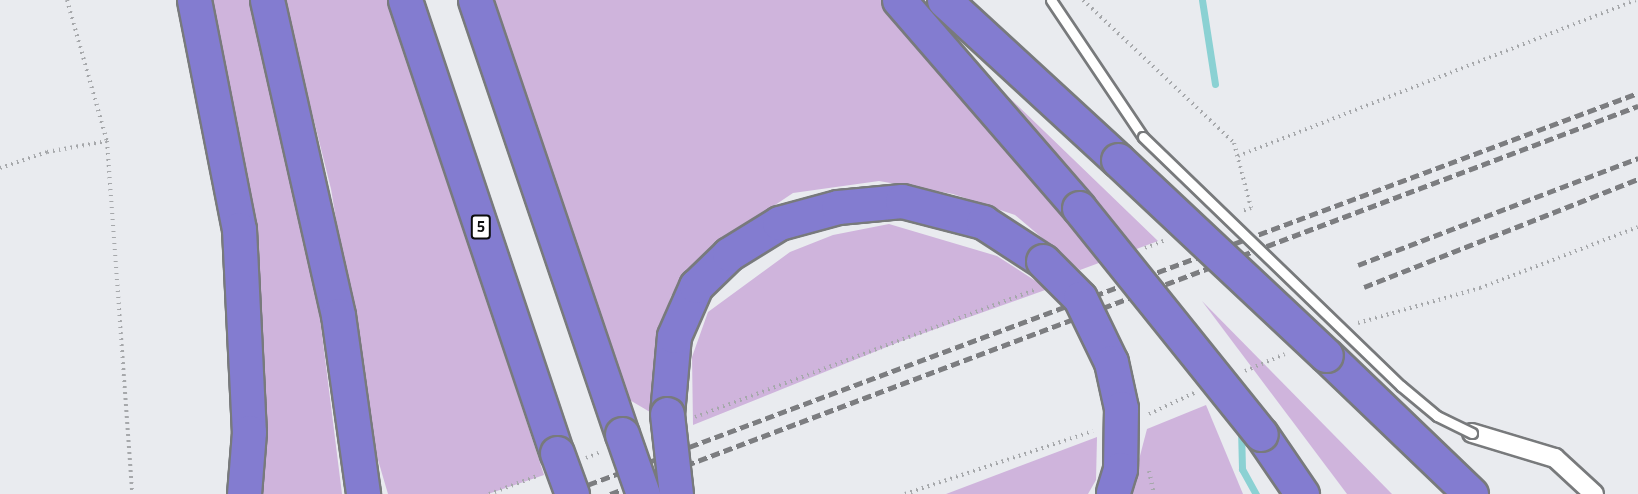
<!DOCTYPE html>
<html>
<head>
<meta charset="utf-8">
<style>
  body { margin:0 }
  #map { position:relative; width:1638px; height:494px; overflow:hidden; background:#e9ebef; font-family:"Titillium Web",sans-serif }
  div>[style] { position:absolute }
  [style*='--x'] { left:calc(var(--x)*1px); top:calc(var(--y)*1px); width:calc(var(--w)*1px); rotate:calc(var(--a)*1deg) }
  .green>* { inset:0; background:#cfb4dc }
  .stream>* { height:7px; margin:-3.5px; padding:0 3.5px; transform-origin:3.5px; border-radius:3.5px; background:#8bd1d3 }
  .path>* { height:4px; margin-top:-2px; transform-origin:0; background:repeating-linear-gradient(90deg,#a6a8ab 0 1.5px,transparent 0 6px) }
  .roads { filter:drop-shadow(2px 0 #787a7c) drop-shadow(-2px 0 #787a7c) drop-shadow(0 2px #787a7c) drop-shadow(0 -2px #787a7c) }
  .lane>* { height:9px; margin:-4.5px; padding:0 4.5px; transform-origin:4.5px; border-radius:4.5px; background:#fff }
  .street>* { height:18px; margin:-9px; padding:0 9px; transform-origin:9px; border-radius:9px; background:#fff }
  .highway>* { height:33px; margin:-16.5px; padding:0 16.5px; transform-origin:16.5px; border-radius:16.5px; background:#837cd0 }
  .rail>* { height:4.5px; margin-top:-2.25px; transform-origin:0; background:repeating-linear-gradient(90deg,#7c7d80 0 9px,transparent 0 13.5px) }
  .bridges { filter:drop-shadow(2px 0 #787a7c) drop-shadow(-2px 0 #787a7c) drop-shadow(0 2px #787a7c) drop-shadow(0 -2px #787a7c) }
  .lane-bridge>* { height:9px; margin:-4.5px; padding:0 4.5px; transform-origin:4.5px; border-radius:4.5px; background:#fff }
  .highway-bridge>* { height:33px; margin:-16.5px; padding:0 16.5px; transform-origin:16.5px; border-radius:16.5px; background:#837cd0 }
  span { translate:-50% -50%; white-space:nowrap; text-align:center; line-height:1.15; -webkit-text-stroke:4.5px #fff; paint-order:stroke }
  .shield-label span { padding:2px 4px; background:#fff; border:2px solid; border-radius:4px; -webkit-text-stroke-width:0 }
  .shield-label { font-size:15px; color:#0c0d0e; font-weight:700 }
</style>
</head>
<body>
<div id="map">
  <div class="green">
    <div style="clip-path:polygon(208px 0,249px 0,317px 294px,342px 494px,262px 494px,266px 422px,256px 219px)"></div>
    <div style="clip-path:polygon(284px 0,388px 0,544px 475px,488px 494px,388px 494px,373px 443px,331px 189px)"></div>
    <div style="clip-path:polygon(485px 0,908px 0,1158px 241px,1080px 270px,1015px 215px,953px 194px,879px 181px,793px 193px,706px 251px,671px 296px,658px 339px,650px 412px,628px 399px,608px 361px)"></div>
    <div style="clip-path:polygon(889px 224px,997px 256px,1048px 289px,899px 342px,693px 425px,692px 357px,708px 312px,790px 252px,833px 235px)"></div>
    <div style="clip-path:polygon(1202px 301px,1392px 494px,1347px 494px)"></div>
    <div style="clip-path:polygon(1206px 405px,1243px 494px,1130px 494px,1147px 429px)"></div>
    <div style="clip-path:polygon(1097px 437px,1096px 480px,1088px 494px,946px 494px)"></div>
  </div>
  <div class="stream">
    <div style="--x:1202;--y:0;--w:85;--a:81.2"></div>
    <div style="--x:1241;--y:428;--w:41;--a:88.6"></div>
    <div style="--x:1242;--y:469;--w:29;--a:61"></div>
  </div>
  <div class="path">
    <div style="--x:67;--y:0;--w:147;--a:74.2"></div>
    <div style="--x:107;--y:141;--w:354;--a:85.9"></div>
    <div style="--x:1083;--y:0;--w:208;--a:43.4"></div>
    <div style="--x:1234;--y:143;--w:67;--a:75.3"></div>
    <div style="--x:1251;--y:208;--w:9;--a:159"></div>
    <div style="--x:1238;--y:156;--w:427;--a:-21.4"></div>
    <div style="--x:0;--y:168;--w:50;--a:-18.8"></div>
    <div style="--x:47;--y:152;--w:61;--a:-10.4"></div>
    <div style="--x:1145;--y:248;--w:22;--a:-21"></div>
    <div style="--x:1358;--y:323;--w:127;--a:-16"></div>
    <div style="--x:1480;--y:288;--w:169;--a:-21.1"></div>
    <div style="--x:1245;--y:371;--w:43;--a:-23"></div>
    <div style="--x:1149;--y:414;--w:50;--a:-25"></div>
    <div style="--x:695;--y:417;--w:362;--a:-20.5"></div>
    <div style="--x:586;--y:458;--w:16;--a:-22"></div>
    <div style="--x:1149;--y:471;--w:24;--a:78"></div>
    <div style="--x:489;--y:494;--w:51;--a:-20.6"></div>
    <div style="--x:905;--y:494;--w:198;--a:-18.5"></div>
  </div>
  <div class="roads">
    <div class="lane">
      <div style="--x:1051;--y:0;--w:165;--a:56.1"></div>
    </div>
    <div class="street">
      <div style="--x:1472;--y:433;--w:87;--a:16.8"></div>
      <div style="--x:1555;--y:458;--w:53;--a:42.7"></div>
    </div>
    <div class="highway">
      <div style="--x:194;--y:0;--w:233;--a:78.9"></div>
      <div style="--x:239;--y:229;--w:203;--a:87.2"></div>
      <div style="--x:249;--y:432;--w:62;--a:94.6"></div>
      <div style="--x:267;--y:0;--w:323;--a:77.3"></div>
      <div style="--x:338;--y:315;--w:181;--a:82"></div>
      <div style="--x:405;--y:0;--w:478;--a:71.5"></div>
      <div style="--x:475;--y:0;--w:458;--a:71.3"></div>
      <div style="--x:899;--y:0;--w:275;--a:49.1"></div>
      <div style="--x:944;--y:0;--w:236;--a:42.6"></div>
      <div style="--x:1326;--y:355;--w:201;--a:43.8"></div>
      <div style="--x:667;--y:414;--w:78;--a:-84.9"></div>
      <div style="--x:674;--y:336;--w:55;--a:-66.3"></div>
      <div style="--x:696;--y:286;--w:46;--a:-44.1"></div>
      <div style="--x:729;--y:254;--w:59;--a:-31.8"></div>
      <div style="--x:779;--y:223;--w:61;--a:-15.2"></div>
      <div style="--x:838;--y:207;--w:64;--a:-5.4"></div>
      <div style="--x:902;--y:201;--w:84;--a:14.5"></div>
      <div style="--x:983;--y:222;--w:72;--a:33"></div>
      <div style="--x:1261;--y:434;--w:73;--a:55.7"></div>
    </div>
  </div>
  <div class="rail">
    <div style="--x:1358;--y:265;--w:300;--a:-20.9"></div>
    <div style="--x:1364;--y:287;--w:295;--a:-21.5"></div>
    <div style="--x:563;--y:494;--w:1147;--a:-20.46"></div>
    <div style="--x:610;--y:494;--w:1099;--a:-20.68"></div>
  </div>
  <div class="bridges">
    <div class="lane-bridge">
      <div style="--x:1143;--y:137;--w:359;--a:44"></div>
      <div style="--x:1401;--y:386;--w:47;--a:39.8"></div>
      <div style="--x:1437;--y:416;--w:39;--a:26"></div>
    </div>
    <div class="highway-bridge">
      <div style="--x:1118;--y:160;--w:285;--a:43.2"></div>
      <div style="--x:1079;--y:208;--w:290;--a:51.2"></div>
      <div style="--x:1043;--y:261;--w:52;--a:45"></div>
      <div style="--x:1080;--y:298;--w:71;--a:64.2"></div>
      <div style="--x:1111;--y:362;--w:47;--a:77.7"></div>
      <div style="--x:1121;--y:408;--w:61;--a:90.9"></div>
      <div style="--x:1120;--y:469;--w:24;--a:107"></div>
      <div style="--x:667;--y:414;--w:81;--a:83.6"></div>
      <div style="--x:622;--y:434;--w:64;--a:70.7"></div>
      <div style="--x:557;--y:453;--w:44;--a:69.9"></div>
    </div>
  </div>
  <div class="shield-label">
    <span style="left:481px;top:227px">5</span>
  </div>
</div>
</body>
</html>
